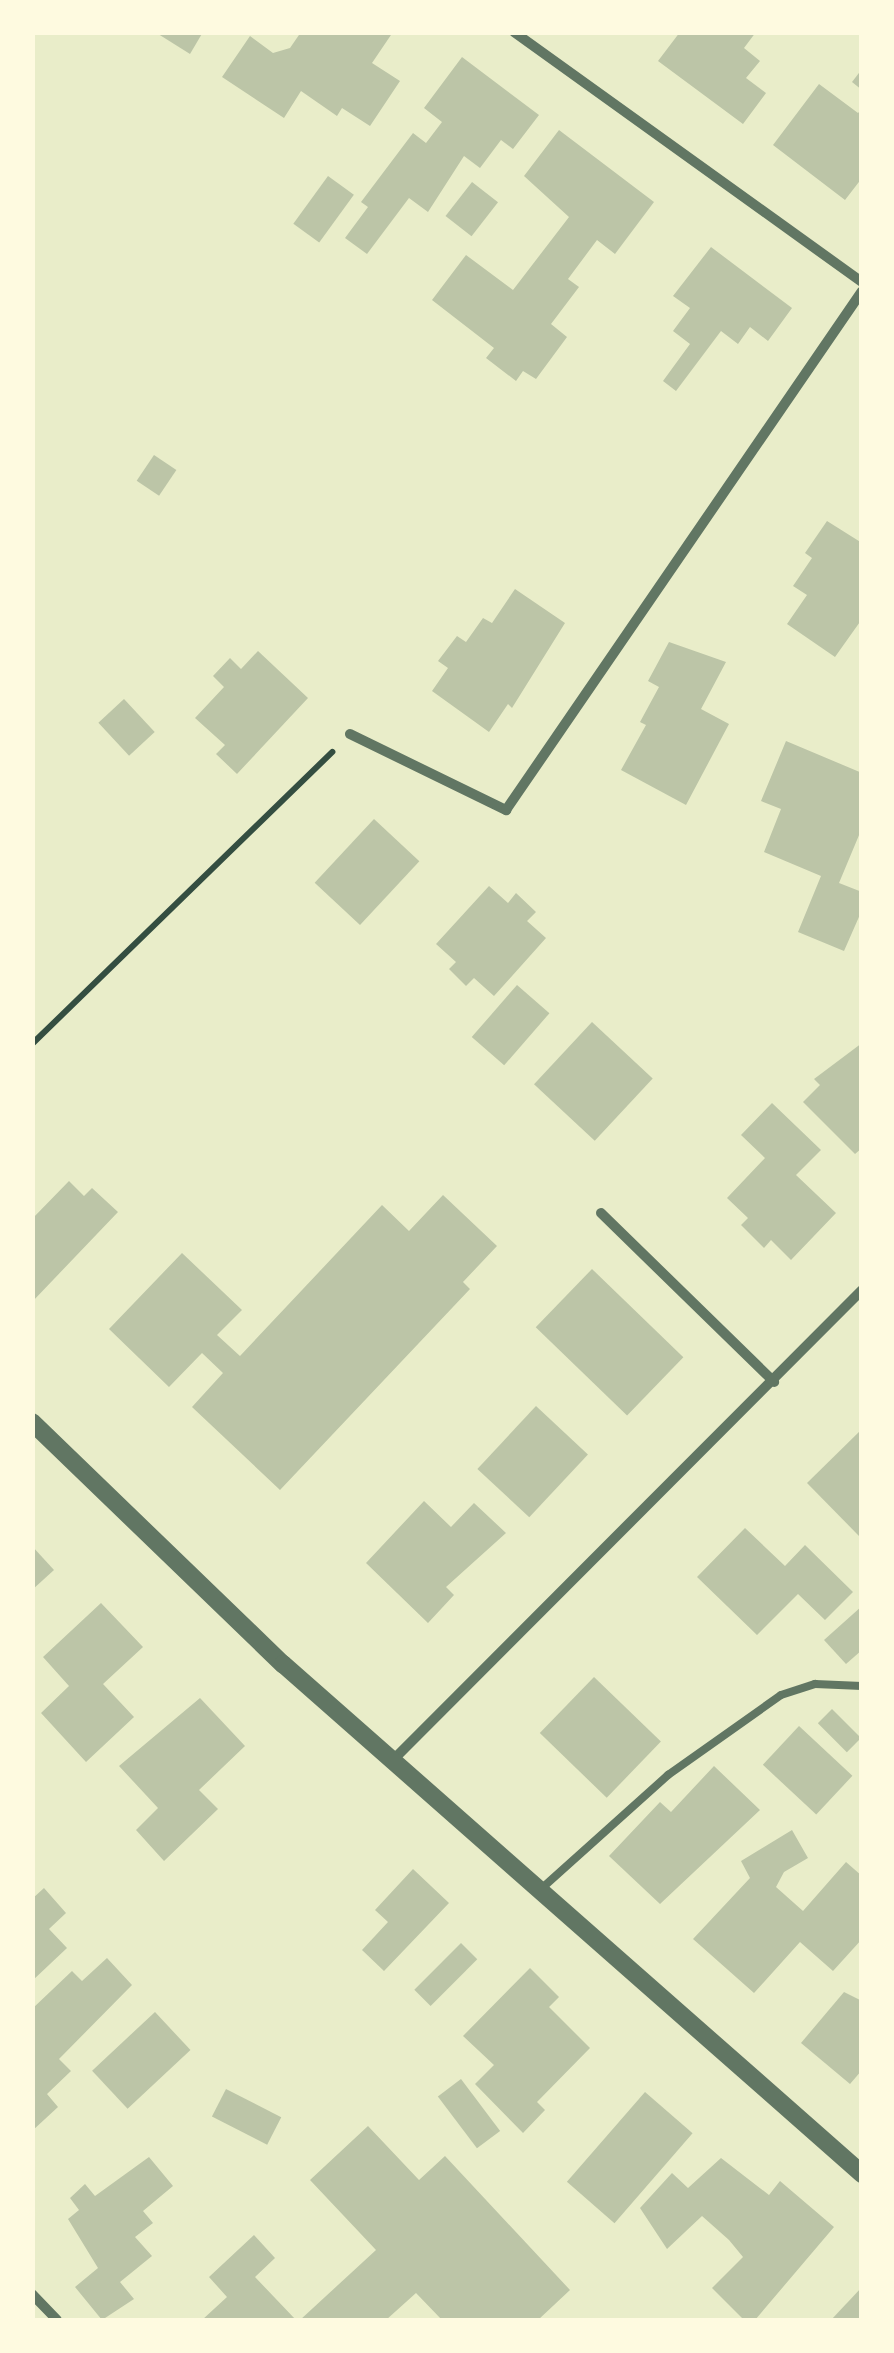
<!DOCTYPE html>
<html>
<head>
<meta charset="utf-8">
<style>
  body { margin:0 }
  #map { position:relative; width:894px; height:2353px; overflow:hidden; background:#e9edc9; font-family:"Alegreya Sans",sans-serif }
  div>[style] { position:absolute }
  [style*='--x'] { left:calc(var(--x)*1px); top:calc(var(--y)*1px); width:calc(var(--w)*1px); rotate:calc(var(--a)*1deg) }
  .building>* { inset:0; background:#bcc5a7; transform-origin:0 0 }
  .path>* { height:6px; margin:-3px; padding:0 3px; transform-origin:3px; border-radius:3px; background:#344e41 }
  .service>* { height:8px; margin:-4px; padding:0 4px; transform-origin:4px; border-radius:4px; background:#617663 }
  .minor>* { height:10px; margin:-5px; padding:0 5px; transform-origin:5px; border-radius:5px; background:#617663 }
  .tertiary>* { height:18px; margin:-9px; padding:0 9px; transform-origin:9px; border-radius:9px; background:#617663 }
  span { translate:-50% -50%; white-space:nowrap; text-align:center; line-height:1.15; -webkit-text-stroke:9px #fefae0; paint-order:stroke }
  .frame { position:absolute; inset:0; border:35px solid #fefae0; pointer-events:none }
</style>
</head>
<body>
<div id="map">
  <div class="building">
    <div style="clip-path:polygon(155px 32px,203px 32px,190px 54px)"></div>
    <div style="clip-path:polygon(301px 32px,393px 32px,372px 63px,400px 81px,370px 126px,342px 108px,337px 116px,301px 91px,284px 118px,222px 77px,250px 36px,273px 53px,290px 48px)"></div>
    <div style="clip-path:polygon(680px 32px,756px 32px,744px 48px,760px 61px,746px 78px,766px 93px,743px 124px,658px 61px)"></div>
    <div style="clip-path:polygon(462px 57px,539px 115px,513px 149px,501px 140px,480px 168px,464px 156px,428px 212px,409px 198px,367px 254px,345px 238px,368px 207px,361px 202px,413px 133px,426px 143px,442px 122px,424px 108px)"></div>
    <div style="clip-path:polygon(862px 69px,862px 90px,852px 82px)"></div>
    <div style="clip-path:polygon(819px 84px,858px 113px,862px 109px,862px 178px,845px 200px,773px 145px)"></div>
    <div style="clip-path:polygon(559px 130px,654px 202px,615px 254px,597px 240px,568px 279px,579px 287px,551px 324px,567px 337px,536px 379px,523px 371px,516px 381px,486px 358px,494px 348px,432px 300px,466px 255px,513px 290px,569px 217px,524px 176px)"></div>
    <div style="left:328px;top:176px;width:32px;height:59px;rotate:36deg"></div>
    <div style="left:472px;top:182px;width:33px;height:43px;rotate:38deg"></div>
    <div style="clip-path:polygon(711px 247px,792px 308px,768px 341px,750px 327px,738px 344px,721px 331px,676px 391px,663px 381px,690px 344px,673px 331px,690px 308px,673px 296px)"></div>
    <div style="left:154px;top:455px;width:27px;height:31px;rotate:34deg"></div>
    <div style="clip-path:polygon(827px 521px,862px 543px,862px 619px,835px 657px,787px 624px,807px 595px,793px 586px,812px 558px,805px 553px)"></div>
    <div style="clip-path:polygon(515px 589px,565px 623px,512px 708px,508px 704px,489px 732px,432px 691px,448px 668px,438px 661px,457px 636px,466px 642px,483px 618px,492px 623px)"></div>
    <div style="clip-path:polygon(669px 642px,726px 662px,701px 709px,729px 724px,686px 805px,621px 770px,646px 725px,640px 722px,659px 687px,648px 681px)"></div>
    <div style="clip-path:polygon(258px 651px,308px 698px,237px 774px,216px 754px,225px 745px,195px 718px,224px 687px,213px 676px,230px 658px,241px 669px)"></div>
    <div style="left:124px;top:699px;width:45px;height:35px;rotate:47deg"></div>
    <div style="clip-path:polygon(786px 741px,862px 773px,862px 828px,839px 883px,862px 892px,862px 910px,844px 951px,798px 932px,821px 876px,764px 852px,781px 809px,761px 801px)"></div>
    <div style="left:374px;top:819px;width:62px;height:87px;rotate:43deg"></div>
    <div style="clip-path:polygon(489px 886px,508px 903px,516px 893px,536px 912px,527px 921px,546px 938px,494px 996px,474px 978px,466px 986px,449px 969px,456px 962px,436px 944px)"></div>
    <div style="left:517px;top:985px;width:43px;height:69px;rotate:41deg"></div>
    <div style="left:592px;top:1022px;width:83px;height:85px;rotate:43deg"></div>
    <div style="clip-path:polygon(862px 1043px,862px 1148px,855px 1154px,803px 1102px,820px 1085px,814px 1079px)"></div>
    <div style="clip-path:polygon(772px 1103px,821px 1150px,796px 1175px,836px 1213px,791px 1260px,771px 1240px,764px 1248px,741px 1225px,748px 1218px,727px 1198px,765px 1158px,741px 1135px)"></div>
    <div style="clip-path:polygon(69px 1181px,84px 1196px,92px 1188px,118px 1212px,32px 1302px,32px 1219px)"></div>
    <div style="clip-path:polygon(443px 1195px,497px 1246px,463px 1282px,470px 1289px,280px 1490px,192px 1407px,223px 1373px,202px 1353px,169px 1387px,109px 1329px,182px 1253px,242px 1310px,217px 1335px,240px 1356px,382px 1205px,409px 1231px)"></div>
    <div style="left:592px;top:1269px;width:127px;height:81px;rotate:44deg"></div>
    <div style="left:536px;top:1406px;width:71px;height:86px;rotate:43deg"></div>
    <div style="clip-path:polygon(862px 1429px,862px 1534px,859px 1536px,807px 1483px)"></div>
    <div style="clip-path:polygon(424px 1501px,451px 1527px,474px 1503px,506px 1533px,446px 1587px,454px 1595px,428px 1623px,366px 1563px)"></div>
    <div style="clip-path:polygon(745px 1528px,785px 1566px,805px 1545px,853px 1592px,825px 1620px,798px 1594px,757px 1635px,697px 1577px)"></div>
    <div style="clip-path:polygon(32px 1546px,54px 1570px,32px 1590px)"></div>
    <div style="clip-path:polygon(101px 1603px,143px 1647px,103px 1684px,134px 1717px,86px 1762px,41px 1713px,69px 1686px,43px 1657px)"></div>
    <div style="clip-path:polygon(862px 1606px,862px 1650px,846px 1664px,824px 1640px)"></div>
    <div style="left:594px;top:1677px;width:93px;height:78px;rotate:44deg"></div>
    <div style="clip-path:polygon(200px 1698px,245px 1746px,199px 1790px,218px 1809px,164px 1861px,136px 1830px,158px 1808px,119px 1766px)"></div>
    <div style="left:832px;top:1709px;width:41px;height:20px;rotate:45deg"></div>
    <div style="left:799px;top:1726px;width:73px;height:53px;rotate:43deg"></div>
    <div style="clip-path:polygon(714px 1766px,760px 1810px,660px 1904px,609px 1856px,660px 1802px,671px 1812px)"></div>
    <div style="clip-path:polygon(792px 1830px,808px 1858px,784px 1872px,776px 1887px,803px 1911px,846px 1862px,862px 1876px,862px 1939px,833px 1971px,800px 1942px,754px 1993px,693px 1939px,750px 1878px,741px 1861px)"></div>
    <div style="clip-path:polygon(413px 1869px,449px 1903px,384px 1971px,362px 1950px,388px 1922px,375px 1910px)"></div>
    <div style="clip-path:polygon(44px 1888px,66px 1913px,49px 1929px,67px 1948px,32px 1981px,32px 1899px)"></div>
    <div style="left:461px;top:1943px;width:23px;height:66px;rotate:45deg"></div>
    <div style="clip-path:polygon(107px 1958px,132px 1985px,59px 2059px,71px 2071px,47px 2094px,58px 2107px,32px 2131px,32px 2009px,72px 1971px,82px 1981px)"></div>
    <div style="clip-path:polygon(530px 1968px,559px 1997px,549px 2007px,590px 2048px,537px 2102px,545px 2110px,523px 2133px,475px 2084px,494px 2065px,463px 2036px)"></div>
    <div style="clip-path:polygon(844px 1992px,862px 2001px,862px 2070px,850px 2084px,801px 2043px)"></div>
    <div style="left:155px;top:2012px;width:52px;height:86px;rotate:47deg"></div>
    <div style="left:461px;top:2079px;width:65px;height:29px;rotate:53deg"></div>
    <div style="left:226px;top:2089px;width:62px;height:31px;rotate:27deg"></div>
    <div style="left:645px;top:2092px;width:63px;height:119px;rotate:41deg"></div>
    <div style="clip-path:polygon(368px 2126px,419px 2180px,445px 2156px,570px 2290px,538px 2320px,442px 2320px,416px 2293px,386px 2320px,300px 2320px,376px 2250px,310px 2180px)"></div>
    <div style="clip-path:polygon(149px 2157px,173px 2186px,143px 2211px,153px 2223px,135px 2237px,152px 2256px,120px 2282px,134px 2299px,102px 2320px,75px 2287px,98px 2268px,68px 2219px,79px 2210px,70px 2198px,85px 2184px,95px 2196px)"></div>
    <div style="clip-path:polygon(721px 2158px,769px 2195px,780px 2181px,834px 2227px,755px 2320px,744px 2320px,712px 2288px,743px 2257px,729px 2240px,702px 2216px,667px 2249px,640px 2208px,672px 2173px,688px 2188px)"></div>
    <div style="clip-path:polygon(254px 2235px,275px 2258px,255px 2277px,296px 2320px,202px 2320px,227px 2297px,209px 2277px)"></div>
    <div style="clip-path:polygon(862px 2287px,862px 2320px,831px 2320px)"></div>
  </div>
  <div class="path">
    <div style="--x:32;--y:1044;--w:419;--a:-44.2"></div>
  </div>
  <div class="service">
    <div style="--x:541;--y:1889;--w:171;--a:-41.9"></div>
    <div style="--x:668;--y:1775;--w:138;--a:-35.3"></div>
    <div style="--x:781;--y:1695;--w:36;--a:-18"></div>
    <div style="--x:815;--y:1684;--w:47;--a:2.4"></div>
  </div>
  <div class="minor">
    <div style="--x:514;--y:32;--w:428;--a:35.7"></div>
    <div style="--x:350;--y:734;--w:174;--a:26"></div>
    <div style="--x:506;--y:810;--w:629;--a:-55.55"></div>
    <div style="--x:601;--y:1213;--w:242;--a:44.3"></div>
    <div style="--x:392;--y:1761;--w:665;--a:-45.06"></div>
    <div style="--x:32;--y:2294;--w:36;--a:46"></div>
  </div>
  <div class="tertiary">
    <div style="--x:32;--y:1422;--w:349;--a:44"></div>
    <div style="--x:283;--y:1664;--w:772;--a:41.37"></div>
  </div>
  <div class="frame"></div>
</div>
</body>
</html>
